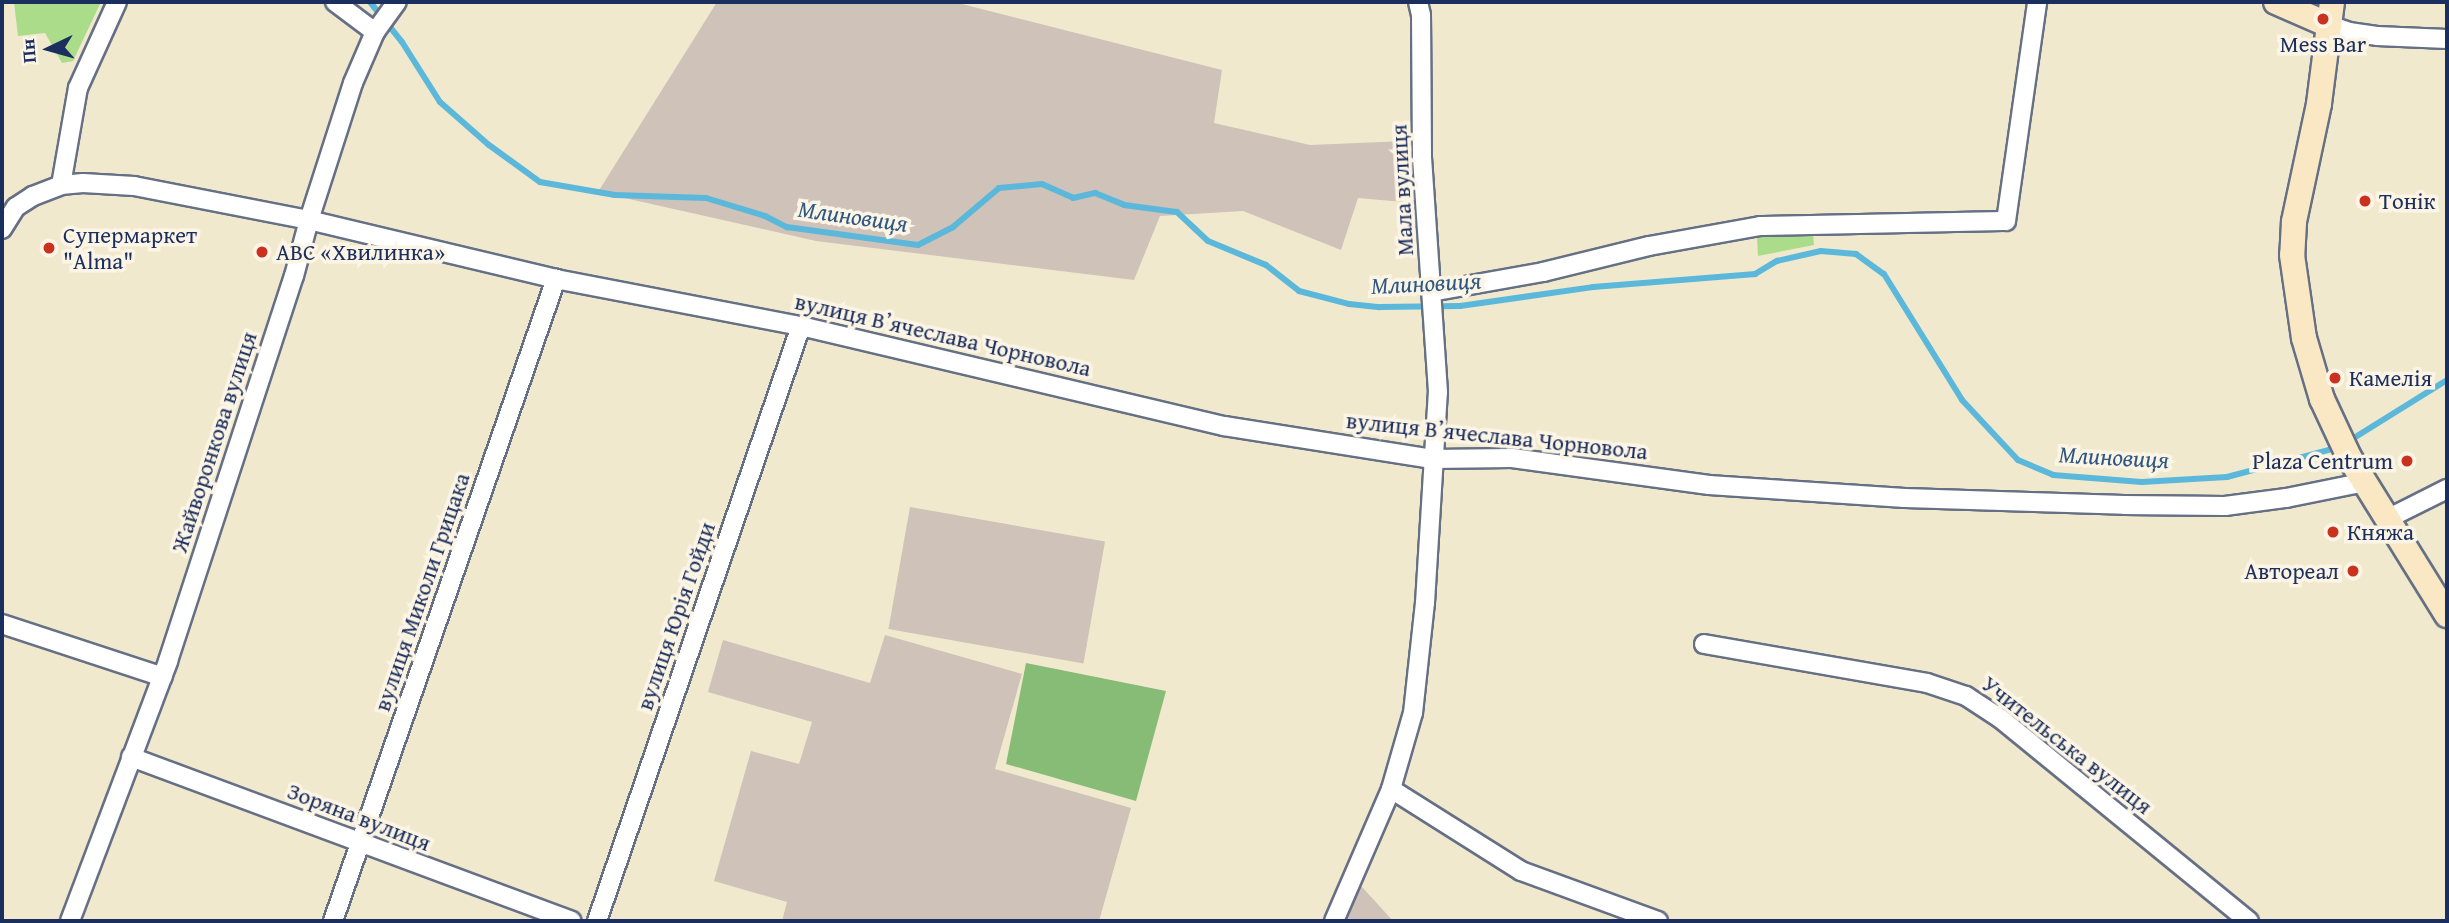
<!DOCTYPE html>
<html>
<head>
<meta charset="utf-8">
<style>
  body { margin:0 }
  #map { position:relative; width:2449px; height:923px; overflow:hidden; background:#f1e9ce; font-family:"Gentium Book Plus",serif }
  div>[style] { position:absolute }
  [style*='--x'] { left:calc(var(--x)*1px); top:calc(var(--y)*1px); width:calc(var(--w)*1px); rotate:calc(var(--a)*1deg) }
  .industrial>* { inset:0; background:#cec2b9; transform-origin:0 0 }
  .green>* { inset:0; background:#aadc8a }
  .forest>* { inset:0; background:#87bc76 }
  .stream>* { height:6px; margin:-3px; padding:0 3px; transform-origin:3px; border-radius:3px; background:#5cb8da }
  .roads { filter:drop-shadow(2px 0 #667085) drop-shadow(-2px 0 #667085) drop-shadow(0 2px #667085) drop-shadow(0 -2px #667085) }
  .street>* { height:18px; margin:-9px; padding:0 9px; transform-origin:9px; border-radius:9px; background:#fff }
  .secondary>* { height:24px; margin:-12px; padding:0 12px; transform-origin:12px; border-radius:12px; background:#fae7c3 }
  .dots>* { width:19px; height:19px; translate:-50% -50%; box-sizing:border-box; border:4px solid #fcf5e5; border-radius:50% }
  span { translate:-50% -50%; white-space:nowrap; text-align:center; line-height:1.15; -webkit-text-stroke:7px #fcf5e5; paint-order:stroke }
  .poi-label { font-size:23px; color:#1b2f5e }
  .left { translate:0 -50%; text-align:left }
  .right { translate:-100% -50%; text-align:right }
  .street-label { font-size:23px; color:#1b2f5e }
  .water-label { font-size:24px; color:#2e5883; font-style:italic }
  .frame { position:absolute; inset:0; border:4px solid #1b2f5e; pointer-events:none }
  .north { position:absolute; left:14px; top:14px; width:70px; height:70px; -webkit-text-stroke:5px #fcf5e5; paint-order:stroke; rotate:265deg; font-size:19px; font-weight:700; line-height:28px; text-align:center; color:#1b2f5e }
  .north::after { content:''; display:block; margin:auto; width:24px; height:32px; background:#1b2f5e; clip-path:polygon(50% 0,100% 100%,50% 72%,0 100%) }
</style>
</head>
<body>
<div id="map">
  <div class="industrial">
    <div style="clip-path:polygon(717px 2px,954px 2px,1222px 70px,1214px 123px,1310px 145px,1405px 141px,1403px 202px,1358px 198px,1341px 250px,1243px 211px,1160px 216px,1134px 280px,816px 241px,598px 192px)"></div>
    <div style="left:910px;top:507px;width:198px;height:124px;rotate:10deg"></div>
    <div style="clip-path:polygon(885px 635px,1022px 674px,995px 769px,1131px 808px,1099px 921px,782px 921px,787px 902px,714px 881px,751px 751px,799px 764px,812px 722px,708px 692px,723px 640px,870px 683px)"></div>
    <div style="clip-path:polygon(1353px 877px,1393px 921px,1334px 921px)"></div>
  </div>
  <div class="green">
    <div style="clip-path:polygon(14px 2px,101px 2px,73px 61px,62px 63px,45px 33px,18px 36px)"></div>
    <div style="clip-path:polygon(1813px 234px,1814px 245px,1758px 256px,1757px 237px)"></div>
  </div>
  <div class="forest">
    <div style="clip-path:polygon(1026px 663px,1166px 691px,1136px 801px,1006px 764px)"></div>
  </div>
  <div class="stream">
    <div style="--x:370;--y:2;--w:51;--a:51.3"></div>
    <div style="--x:402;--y:42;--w:71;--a:57.7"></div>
    <div style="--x:440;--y:102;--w:65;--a:41.3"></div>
    <div style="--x:489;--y:145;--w:63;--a:36"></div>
    <div style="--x:540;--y:182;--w:76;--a:9.8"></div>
    <div style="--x:615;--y:195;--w:91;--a:1.9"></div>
    <div style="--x:706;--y:198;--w:62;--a:17"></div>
    <div style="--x:765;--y:216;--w:25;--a:27"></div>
    <div style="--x:787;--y:227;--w:132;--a:7.8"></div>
    <div style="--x:918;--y:245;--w:39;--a:-27"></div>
    <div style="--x:953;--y:227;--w:60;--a:-40.3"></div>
    <div style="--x:999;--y:188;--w:43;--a:-5.3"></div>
    <div style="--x:1042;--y:184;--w:34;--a:24"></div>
    <div style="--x:1073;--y:198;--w:23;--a:-13"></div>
    <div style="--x:1095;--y:193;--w:31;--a:22"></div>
    <div style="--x:1124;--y:205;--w:53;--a:7.5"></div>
    <div style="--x:1177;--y:212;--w:42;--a:43.1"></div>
    <div style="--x:1208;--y:241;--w:63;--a:22.5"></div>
    <div style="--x:1266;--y:265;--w:42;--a:38.2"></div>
    <div style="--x:1299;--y:291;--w:52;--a:14.6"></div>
    <div style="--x:1349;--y:304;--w:31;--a:6"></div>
    <div style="--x:1380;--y:307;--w:80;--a:-0.7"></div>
    <div style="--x:1460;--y:306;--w:134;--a:-8.1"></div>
    <div style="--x:1593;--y:287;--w:163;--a:-4.6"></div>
    <div style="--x:1755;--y:274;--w:26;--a:-31"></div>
    <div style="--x:1777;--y:261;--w:45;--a:-12.8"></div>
    <div style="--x:1821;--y:251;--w:35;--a:5"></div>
    <div style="--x:1856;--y:254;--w:34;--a:36"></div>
    <div style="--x:1884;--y:274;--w:148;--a:58.2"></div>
    <div style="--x:1962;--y:400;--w:82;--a:47"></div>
    <div style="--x:2018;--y:460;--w:38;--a:23"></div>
    <div style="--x:2053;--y:475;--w:89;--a:4.5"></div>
    <div style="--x:2142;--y:482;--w:85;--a:-3.4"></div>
    <div style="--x:2227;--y:477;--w:117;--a:-14.9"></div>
    <div style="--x:2349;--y:441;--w:115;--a:-31.9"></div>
  </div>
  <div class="roads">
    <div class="street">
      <div style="--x:335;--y:2;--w:50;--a:36.9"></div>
      <div style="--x:2329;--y:25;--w:21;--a:19"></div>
      <div style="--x:2349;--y:32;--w:28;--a:8"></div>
      <div style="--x:2377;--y:36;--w:70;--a:2.5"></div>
      <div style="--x:61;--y:185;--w:98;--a:-80.1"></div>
      <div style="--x:78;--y:88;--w:94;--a:-65.6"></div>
      <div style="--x:2;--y:229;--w:26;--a:-58"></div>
      <div style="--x:16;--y:207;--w:20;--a:-33"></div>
      <div style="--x:33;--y:196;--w:30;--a:-21"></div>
      <div style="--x:61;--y:185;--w:22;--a:-5"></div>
      <div style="--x:83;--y:183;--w:51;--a:3.4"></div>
      <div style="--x:134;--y:186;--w:178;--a:11"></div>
      <div style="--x:309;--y:220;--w:254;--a:13.4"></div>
      <div style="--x:556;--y:279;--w:249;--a:10.9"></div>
      <div style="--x:801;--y:326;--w:435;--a:13.3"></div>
      <div style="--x:1224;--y:426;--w:211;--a:9"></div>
      <div style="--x:1432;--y:459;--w:80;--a:-0.7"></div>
      <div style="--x:1512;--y:458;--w:199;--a:7.8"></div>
      <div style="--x:1709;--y:485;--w:196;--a:3.8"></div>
      <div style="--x:1905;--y:498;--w:219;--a:1.8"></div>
      <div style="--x:2124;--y:505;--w:101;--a:0.6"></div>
      <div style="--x:2225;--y:506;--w:62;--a:-7.5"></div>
      <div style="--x:2286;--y:498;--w:81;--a:-11.4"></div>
      <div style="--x:1431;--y:292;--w:114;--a:-10.1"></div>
      <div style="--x:1543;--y:272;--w:109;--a:-13.8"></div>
      <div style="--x:1649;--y:246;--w:113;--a:-10.2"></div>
      <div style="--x:1760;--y:226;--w:246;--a:-1.2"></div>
      <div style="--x:2006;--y:221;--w:221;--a:-81.9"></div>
      <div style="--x:2389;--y:518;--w:65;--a:-26.6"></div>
      <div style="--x:2;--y:624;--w:169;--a:18.2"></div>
      <div style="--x:1704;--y:644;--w:226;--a:9.9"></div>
      <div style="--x:1927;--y:683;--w:41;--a:18.4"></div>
      <div style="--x:1966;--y:696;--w:42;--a:33.3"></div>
      <div style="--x:2001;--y:719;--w:320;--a:39.2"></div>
      <div style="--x:131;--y:757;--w:470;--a:20.4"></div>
      <div style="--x:1391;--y:789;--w:154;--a:32.2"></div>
      <div style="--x:1521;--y:871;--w:146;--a:20.1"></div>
      <div style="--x:70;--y:921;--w:278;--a:-69.3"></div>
      <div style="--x:168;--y:661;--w:405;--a:-71.9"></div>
      <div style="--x:294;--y:276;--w:58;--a:-75"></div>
      <div style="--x:309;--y:220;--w:144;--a:-72.2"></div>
      <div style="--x:353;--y:83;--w:56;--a:-66.7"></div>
      <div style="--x:375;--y:32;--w:37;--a:-54"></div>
      <div style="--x:333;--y:921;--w:680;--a:-70.85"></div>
      <div style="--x:597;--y:921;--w:629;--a:-71.08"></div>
      <div style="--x:1334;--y:921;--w:144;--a:-66.6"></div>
      <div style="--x:1391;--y:789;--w:79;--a:-73.9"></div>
      <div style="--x:1413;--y:713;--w:111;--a:-83.8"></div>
      <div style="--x:1425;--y:603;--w:211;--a:-86.5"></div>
      <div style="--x:1438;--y:392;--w:236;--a:-93.9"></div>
      <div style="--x:1422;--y:157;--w:142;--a:-90.4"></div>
      <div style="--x:1421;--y:15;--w:13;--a:-103"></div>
    </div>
    <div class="secondary">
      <div style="--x:2276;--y:2;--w:58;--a:23.5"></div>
      <div style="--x:2332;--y:2;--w:103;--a:97.3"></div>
      <div style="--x:2319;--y:104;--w:121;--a:102"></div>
      <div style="--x:2294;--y:222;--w:33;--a:93"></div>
      <div style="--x:2292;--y:255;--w:84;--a:81.8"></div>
      <div style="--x:2304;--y:338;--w:64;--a:73.6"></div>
      <div style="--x:2322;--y:399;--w:64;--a:65"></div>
      <div style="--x:2349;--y:457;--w:186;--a:58.2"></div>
    </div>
  </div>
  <div class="dots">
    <div style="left:2323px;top:19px;background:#c8321e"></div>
    <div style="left:2365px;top:201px;background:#c8321e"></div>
    <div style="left:49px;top:248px;background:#c8321e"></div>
    <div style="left:262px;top:252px;background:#c8321e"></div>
    <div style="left:2335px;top:378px;background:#c8321e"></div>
    <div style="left:2407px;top:461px;background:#c8321e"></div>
    <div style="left:2333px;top:532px;background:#c8321e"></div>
    <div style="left:2353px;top:571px;background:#c8321e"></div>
  </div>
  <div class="poi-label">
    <span style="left:2323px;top:44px">Mess Bar</span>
    <span class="left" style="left:2379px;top:201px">Тонік</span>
    <span class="left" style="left:63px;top:248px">Супермаркет<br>"Alma"</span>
    <span class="left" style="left:276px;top:252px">АВС «Хвилинка»</span>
    <span class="left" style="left:2349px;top:378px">Камелія</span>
    <span class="right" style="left:2393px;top:461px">Plaza Centrum</span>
    <span class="left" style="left:2347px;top:532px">Княжа</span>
    <span class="right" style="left:2339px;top:571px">Автореал</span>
  </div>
  <div class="street-label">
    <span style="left:1402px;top:190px;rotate:-93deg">Мала вулиця</span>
    <span style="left:943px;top:335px;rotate:13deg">вулиця Вʼячеслава Чорновола</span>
    <span style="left:1497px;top:436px;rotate:6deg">вулиця Вʼячеслава Чорновола</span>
    <span style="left:214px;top:442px;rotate:-72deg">Жайворонкова вулиця</span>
    <span style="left:422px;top:592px;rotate:-71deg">вулиця Миколи Грицака</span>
    <span style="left:676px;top:616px;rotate:-71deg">вулиця Юрія Гойди</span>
    <span style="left:2067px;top:745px;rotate:38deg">Учительська вулиця</span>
    <span style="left:359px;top:817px;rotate:21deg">Зоряна вулиця</span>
  </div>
  <div class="water-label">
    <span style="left:853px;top:216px;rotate:8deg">Млиновиця</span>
    <span style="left:1426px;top:283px;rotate:-3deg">Млиновиця</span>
    <span style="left:2114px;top:457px;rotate:3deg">Млиновиця</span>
  </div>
  <div class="frame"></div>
  <div class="north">Пн</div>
</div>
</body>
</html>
